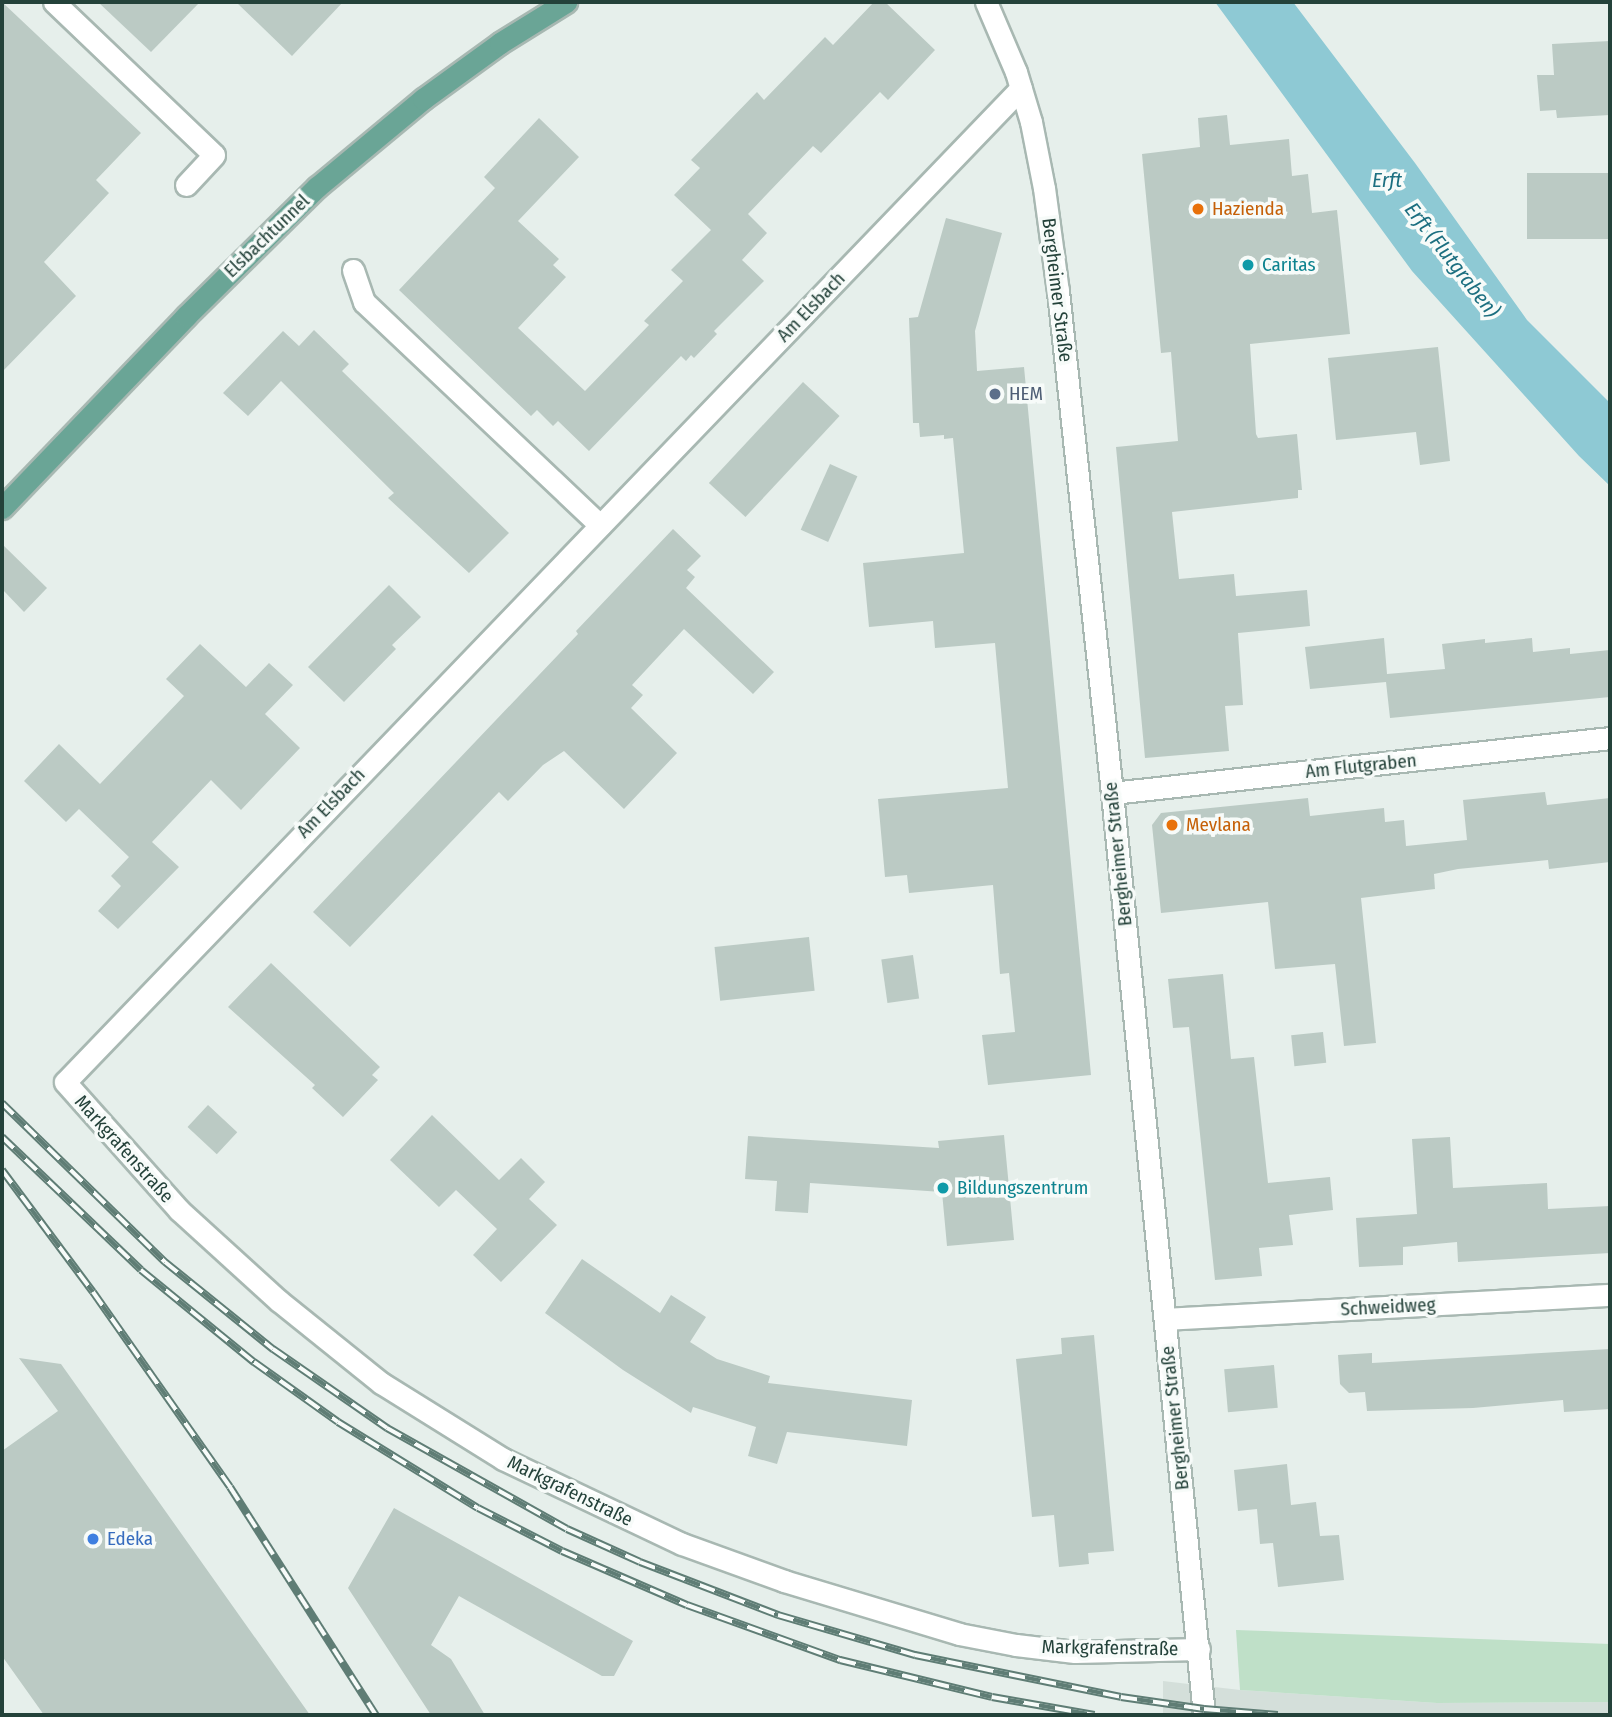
<!DOCTYPE html>
<html>
<head>
<meta charset="utf-8">
<style>
  body { margin:0 }
  #map { position:relative; width:1612px; height:1717px; overflow:hidden; background:#e6efeb; font-family:"Fira Sans Condensed",sans-serif }
  div>[style] { position:absolute }
  [style*='--x'] { left:calc(var(--x)*1px); top:calc(var(--y)*1px); width:calc(var(--w)*1px); rotate:calc(var(--a)*1deg) }
  .built>* { inset:0; background:#d4dfda }
  .green>* { inset:0; background:#bfe0c8 }
  .water>* { inset:0; background:#8ec9d4 }
  .building>* { inset:0; background:#bbcac4; transform-origin:0 0 }
  .roads { filter:drop-shadow(2px 0 #a8b8b2) drop-shadow(-2px 0 #a8b8b2) drop-shadow(0 2px #a8b8b2) drop-shadow(0 -2px #a8b8b2) }
  .minor>* { height:21px; margin:-10.5px; padding:0 10.5px; transform-origin:10.5px; border-radius:10.5px; background:#fff }
  .major>* { height:21px; margin:-10.5px; padding:0 10.5px; transform-origin:10.5px; border-radius:10.5px; background:#6aa596 }
  .rail>* { height:8px; margin-top:-4px; transform-origin:0; background:repeating-linear-gradient(90deg,#f7fbf9 0 16px,#5f7d75 0 32px); box-sizing:border-box; border-block:2px solid #5f7d75 }
  .dots>* { width:19px; height:19px; translate:-50% -50%; box-sizing:border-box; border:4px solid #f7fbf9; border-radius:50% }
  span { translate:-50% -50%; white-space:nowrap; text-align:center; line-height:1.15; -webkit-text-stroke:7px #f7fbf9; paint-order:stroke }
  .food-label { font-size:19px; color:#c56008 }
  .left { translate:0 -50%; text-align:left }
  .street-label { font-size:19px; color:#24423a }
  .culture-label { font-size:19px; color:#0d838f }
  .service-label { font-size:19px; color:#4e5e75 }
  .shop-label { font-size:19px; color:#366cbe }
  .water-label { font-size:21px; color:#1c6f80; font-style:italic }
  .frame { position:absolute; inset:0; border:4px solid #24423a; pointer-events:none }
</style>
</head>
<body>
<div id="map">
  <div class="built">
    <div style="clip-path:polygon(1163px 1681px,1240px 1690px,1437px 1703px,1610px 1702px,1610px 1715px,1163px 1715px)"></div>
  </div>
  <div class="green">
    <div style="clip-path:polygon(1236px 1630px,1610px 1644px,1610px 1702px,1437px 1703px,1240px 1690px)"></div>
  </div>
  <div class="water">
    <div style="clip-path:polygon(1215px 2px,1293px 2px,1415px 163px,1527px 320px,1610px 403px,1610px 486px,1579px 456px,1412px 271px)"></div>
  </div>
  <div class="building">
    <div style="clip-path:polygon(2px 2px,141px 133px,96px 180px,109px 193px,44px 262px,76px 296px,2px 372px)"></div>
    <div style="clip-path:polygon(98px 2px,200px 2px,151px 52px)"></div>
    <div style="clip-path:polygon(236px 2px,343px 2px,292px 56px)"></div>
    <div style="clip-path:polygon(874px 2px,885px 2px,935px 50px,888px 100px,880px 92px,821px 153px,813px 146px,748px 214px,767px 233px,742px 260px,764px 281px,714px 331px,717px 334px,694px 358px,691px 355px,686px 361px,681px 356px,589px 451px,558px 421px,553px 426px,537px 410px,531px 416px,399px 290px,495px 188px,484px 177px,539px 118px,579px 157px,518px 221px,559px 259px,553px 265px,566px 277px,518px 328px,585px 391px,649px 325px,644px 321px,683px 281px,671px 270px,711px 230px,674px 195px,700px 168px,691px 160px,757px 92px,764px 100px,825px 37px,833px 45px)"></div>
    <div style="clip-path:polygon(1610px 41px,1610px 115px,1557px 118px,1556px 110px,1540px 111px,1537px 75px,1554px 75px,1552px 44px)"></div>
    <div style="clip-path:polygon(1227px 115px,1230px 145px,1289px 139px,1292px 176px,1308px 174px,1312px 213px,1337px 210px,1350px 334px,1250px 344px,1256px 434px,1258px 438px,1297px 434px,1302px 490px,1298px 490px,1298px 498px,1172px 512px,1179px 579px,1234px 574px,1236px 596px,1307px 590px,1310px 626px,1238px 633px,1243px 705px,1225px 706px,1229px 751px,1145px 758px,1116px 447px,1178px 441px,1171px 352px,1161px 353px,1142px 154px,1200px 147px,1198px 118px)"></div>
    <div style="left:1610px;top:173px;width:66px;height:83px;rotate:90deg"></div>
    <div style="clip-path:polygon(946px 218px,1002px 233px,975px 331px,977px 371px,1024px 367px,1091px 1075px,988px 1085px,982px 1035px,1015px 1032px,1009px 973px,1000px 974px,993px 885px,909px 893px,907px 875px,885px 877px,878px 799px,1008px 788px,995px 643px,935px 648px,933px 621px,869px 627px,863px 563px,964px 553px,953px 438px,944px 439px,944px 435px,920px 437px,919px 423px,913px 423px,909px 318px,918px 317px)"></div>
    <div style="clip-path:polygon(314px 330px,349px 364px,342px 371px,509px 533px,469px 573px,388px 498px,394px 493px,281px 381px,248px 416px,223px 393px,283px 331px,299px 346px)"></div>
    <div style="clip-path:polygon(1438px 347px,1450px 461px,1420px 465px,1416px 432px,1336px 440px,1328px 358px)"></div>
    <div style="left:803px;top:382px;width:50px;height:138px;rotate:43deg"></div>
    <div style="left:830px;top:464px;width:30px;height:72px;rotate:24deg"></div>
    <div style="clip-path:polygon(673px 529px,701px 556px,687px 570px,695px 577px,686px 588px,774px 672px,753px 694px,684px 629px,632px 685px,643px 695px,631px 708px,677px 753px,624px 809px,564px 751px,543px 765px,508px 801px,499px 792px,350px 947px,313px 912px,578px 634px,576px 631px)"></div>
    <div style="clip-path:polygon(2px 544px,47px 588px,24px 612px,2px 589px)"></div>
    <div style="clip-path:polygon(389px 585px,421px 617px,392px 645px,396px 649px,344px 702px,308px 667px)"></div>
    <div style="clip-path:polygon(1384px 638px,1387px 674px,1445px 669px,1442px 644px,1485px 639px,1485px 643px,1532px 638px,1533px 652px,1570px 648px,1570px 654px,1610px 650px,1610px 697px,1390px 718px,1386px 682px,1310px 689px,1305px 647px)"></div>
    <div style="clip-path:polygon(200px 644px,246px 687px,269px 663px,293px 685px,265px 714px,300px 748px,241px 810px,211px 780px,152px 842px,179px 867px,118px 929px,98px 911px,121px 886px,111px 876px,129px 857px,79px 809px,66px 822px,24px 781px,59px 744px,100px 784px,184px 696px,166px 679px)"></div>
    <div style="clip-path:polygon(1545px 792px,1547px 805px,1610px 798px,1610px 862px,1549px 869px,1548px 860px,1458px 869px,1434px 874px,1435px 889px,1361px 898px,1376px 1043px,1344px 1046px,1335px 964px,1275px 969px,1268px 902px,1161px 913px,1152px 825px,1161px 813px,1308px 798px,1310px 816px,1384px 808px,1385px 822px,1404px 820px,1406px 846px,1467px 840px,1463px 800px)"></div>
    <div style="left:809px;top:937px;width:54px;height:95px;rotate:84deg"></div>
    <div style="left:913px;top:955px;width:44px;height:32px;rotate:82deg"></div>
    <div style="clip-path:polygon(271px 963px,380px 1067px,372px 1075px,378px 1080px,343px 1117px,312px 1088px,315px 1085px,228px 1007px)"></div>
    <div style="clip-path:polygon(1223px 974px,1231px 1059px,1254px 1057px,1268px 1183px,1330px 1177px,1333px 1210px,1289px 1215px,1293px 1245px,1259px 1248px,1262px 1276px,1215px 1280px,1189px 1027px,1173px 1028px,1168px 979px)"></div>
    <div style="left:1323px;top:1032px;width:31px;height:32px;rotate:84deg"></div>
    <div style="left:208px;top:1105px;width:40px;height:30px;rotate:43deg"></div>
    <div style="clip-path:polygon(432px 1115px,499px 1180px,521px 1158px,545px 1182px,529px 1199px,557px 1225px,501px 1282px,473px 1255px,497px 1229px,456px 1190px,439px 1207px,390px 1160px)"></div>
    <div style="clip-path:polygon(1004px 1135px,1014px 1240px,947px 1246px,942px 1192px,810px 1183px,808px 1213px,775px 1211px,777px 1181px,745px 1179px,748px 1136px,939px 1148px,938px 1141px)"></div>
    <div style="clip-path:polygon(1450px 1137px,1453px 1188px,1547px 1183px,1548px 1209px,1610px 1206px,1610px 1253px,1458px 1262px,1457px 1242px,1403px 1247px,1403px 1265px,1359px 1267px,1356px 1218px,1417px 1214px,1412px 1139px)"></div>
    <div style="clip-path:polygon(582px 1259px,660px 1313px,671px 1295px,706px 1317px,690px 1342px,717px 1359px,770px 1376px,768px 1383px,912px 1400px,907px 1446px,787px 1432px,777px 1464px,748px 1456px,756px 1427px,693px 1407px,691px 1413px,623px 1370px,545px 1313px)"></div>
    <div style="clip-path:polygon(1094px 1335px,1114px 1551px,1088px 1553px,1089px 1564px,1059px 1567px,1054px 1515px,1032px 1517px,1016px 1359px,1062px 1354px,1061px 1338px)"></div>
    <div style="clip-path:polygon(1610px 1349px,1610px 1409px,1564px 1412px,1563px 1400px,1473px 1408px,1367px 1411px,1365px 1392px,1349px 1393px,1340px 1384px,1338px 1355px,1372px 1353px,1372px 1363px)"></div>
    <div style="clip-path:polygon(19px 1358px,61px 1364px,310px 1715px,44px 1715px,2px 1656px,2px 1451px,58px 1411px)"></div>
    <div style="left:1274px;top:1365px;width:43px;height:50px;rotate:85deg"></div>
    <div style="clip-path:polygon(1287px 1464px,1291px 1505px,1316px 1502px,1320px 1536px,1339px 1535px,1344px 1580px,1278px 1587px,1273px 1543px,1260px 1544px,1257px 1509px,1238px 1511px,1234px 1470px)"></div>
    <div style="clip-path:polygon(394px 1508px,633px 1641px,614px 1676px,602px 1676px,459px 1596px,431px 1645px,451px 1659px,485px 1715px,431px 1715px,348px 1588px)"></div>
  </div>
  <div class="roads">
    <div class="minor">
      <div style="--x:54;--y:2;--w:221;--a:43.7"></div>
      <div style="--x:214;--y:155;--w:41;--a:133"></div>
      <div style="--x:986;--y:2;--w:76;--a:66.8"></div>
      <div style="--x:1016;--y:72;--w:52;--a:73.3"></div>
      <div style="--x:1031;--y:122;--w:67;--a:78.9"></div>
      <div style="--x:1044;--y:188;--w:104;--a:82.3"></div>
      <div style="--x:1058;--y:291;--w:505;--a:83.86"></div>
      <div style="--x:1112;--y:793;--w:927;--a:84.3"></div>
      <div style="--x:1021;--y:88;--w:1379;--a:133.88"></div>
      <div style="--x:65;--y:1082;--w:171;--a:48.3"></div>
      <div style="--x:179;--y:1210;--w:135;--a:42.3"></div>
      <div style="--x:279;--y:1301;--w:131;--a:38.8"></div>
      <div style="--x:381;--y:1383;--w:144;--a:31.9"></div>
      <div style="--x:503;--y:1459;--w:198;--a:25.4"></div>
      <div style="--x:682;--y:1544;--w:109;--a:19.9"></div>
      <div style="--x:784;--y:1581;--w:183;--a:16.8"></div>
      <div style="--x:959;--y:1634;--w:58;--a:10.9"></div>
      <div style="--x:1016;--y:1645;--w:59;--a:6.8"></div>
      <div style="--x:1075;--y:1652;--w:124;--a:-1.4"></div>
      <div style="--x:353;--y:270;--w:34;--a:71"></div>
      <div style="--x:364;--y:302;--w:325;--a:43.4"></div>
      <div style="--x:1112;--y:793;--w:501;--a:-6.3"></div>
      <div style="--x:1165;--y:1319;--w:446;--a:-3.1"></div>
    </div>
    <div class="major">
      <div style="--x:2;--y:508;--w:266;--a:-46.2"></div>
      <div style="--x:186;--y:316;--w:184;--a:-44.6"></div>
      <div style="--x:317;--y:187;--w:138;--a:-39.7"></div>
      <div style="--x:423;--y:99;--w:95;--a:-36"></div>
      <div style="--x:500;--y:43;--w:78;--a:-31.8"></div>
    </div>
  </div>
  <div class="rail">
    <div style="--x:2;--y:1103;--w:228;--a:44.3"></div>
    <div style="--x:165;--y:1262;--w:139;--a:38.9"></div>
    <div style="--x:273;--y:1349;--w:139;--a:34.7"></div>
    <div style="--x:387;--y:1428;--w:206;--a:29.3"></div>
    <div style="--x:567;--y:1529;--w:80;--a:24.3"></div>
    <div style="--x:640;--y:1562;--w:148;--a:21"></div>
    <div style="--x:778;--y:1615;--w:143;--a:16.3"></div>
    <div style="--x:915;--y:1655;--w:210;--a:11.5"></div>
    <div style="--x:1121;--y:1697;--w:84;--a:8.2"></div>
    <div style="--x:1204;--y:1709;--w:74;--a:4.6"></div>
    <div style="--x:2;--y:1137;--w:192;--a:43.7"></div>
    <div style="--x:141;--y:1270;--w:146;--a:39.2"></div>
    <div style="--x:254;--y:1362;--w:103;--a:35.5"></div>
    <div style="--x:338;--y:1422;--w:164;--a:31.6"></div>
    <div style="--x:478;--y:1508;--w:94;--a:27.1"></div>
    <div style="--x:562;--y:1551;--w:136;--a:23.4"></div>
    <div style="--x:687;--y:1605;--w:163;--a:19.8"></div>
    <div style="--x:840;--y:1660;--w:156;--a:13.7"></div>
    <div style="--x:992;--y:1697;--w:104;--a:10"></div>
    <div style="--x:2;--y:1170;--w:152;--a:53.3"></div>
    <div style="--x:93;--y:1292;--w:238;--a:54.9"></div>
    <div style="--x:230;--y:1487;--w:271;--a:57.4"></div>
  </div>
  <div class="dots">
    <div style="left:1198px;top:209px;background:#e8710a"></div>
    <div style="left:1248px;top:265px;background:#0f9aa8"></div>
    <div style="left:995px;top:394px;background:#5c6f8a"></div>
    <div style="left:1172px;top:825px;background:#e8710a"></div>
    <div style="left:943px;top:1188px;background:#0f9aa8"></div>
    <div style="left:93px;top:1539px;background:#3f7fe0"></div>
  </div>
  <div class="food-label">
    <span class="left" style="left:1212px;top:209px">Hazienda</span>
    <span class="left" style="left:1186px;top:825px">Mevlana</span>
  </div>
  <div class="street-label">
    <span style="left:267px;top:236px;rotate:-44deg">Elsbachtunnel</span>
    <span style="left:1057px;top:290px;rotate:83deg">Bergheimer Straße</span>
    <span style="left:811px;top:307px;rotate:-46deg">Am Elsbach</span>
    <span style="left:1361px;top:766px;rotate:-6deg">Am Flutgraben</span>
    <span style="left:331px;top:803px;rotate:-46deg">Am Elsbach</span>
    <span style="left:1118px;top:854px;rotate:-96deg">Bergheimer Straße</span>
    <span style="left:124px;top:1149px;rotate:48deg">Markgrafenstraße</span>
    <span style="left:1388px;top:1307px;rotate:-3deg">Schweidweg</span>
    <span style="left:1175px;top:1418px;rotate:-96deg">Bergheimer Straße</span>
    <span style="left:570px;top:1491px;rotate:26deg">Markgrafenstraße</span>
    <span style="left:1110px;top:1648px;rotate:1deg">Markgrafenstraße</span>
  </div>
  <div class="culture-label">
    <span class="left" style="left:1262px;top:265px">Caritas</span>
    <span class="left" style="left:957px;top:1188px">Bildungszentrum</span>
  </div>
  <div class="service-label">
    <span class="left" style="left:1009px;top:394px">HEM</span>
  </div>
  <div class="shop-label">
    <span class="left" style="left:107px;top:1539px">Edeka</span>
  </div>
  <div class="water-label">
    <span style="left:1387px;top:180px">Erft</span>
    <span style="left:1452px;top:260px;rotate:52deg">Erft (Flutgraben)</span>
  </div>
  <div class="frame"></div>
</div>
</body>
</html>
